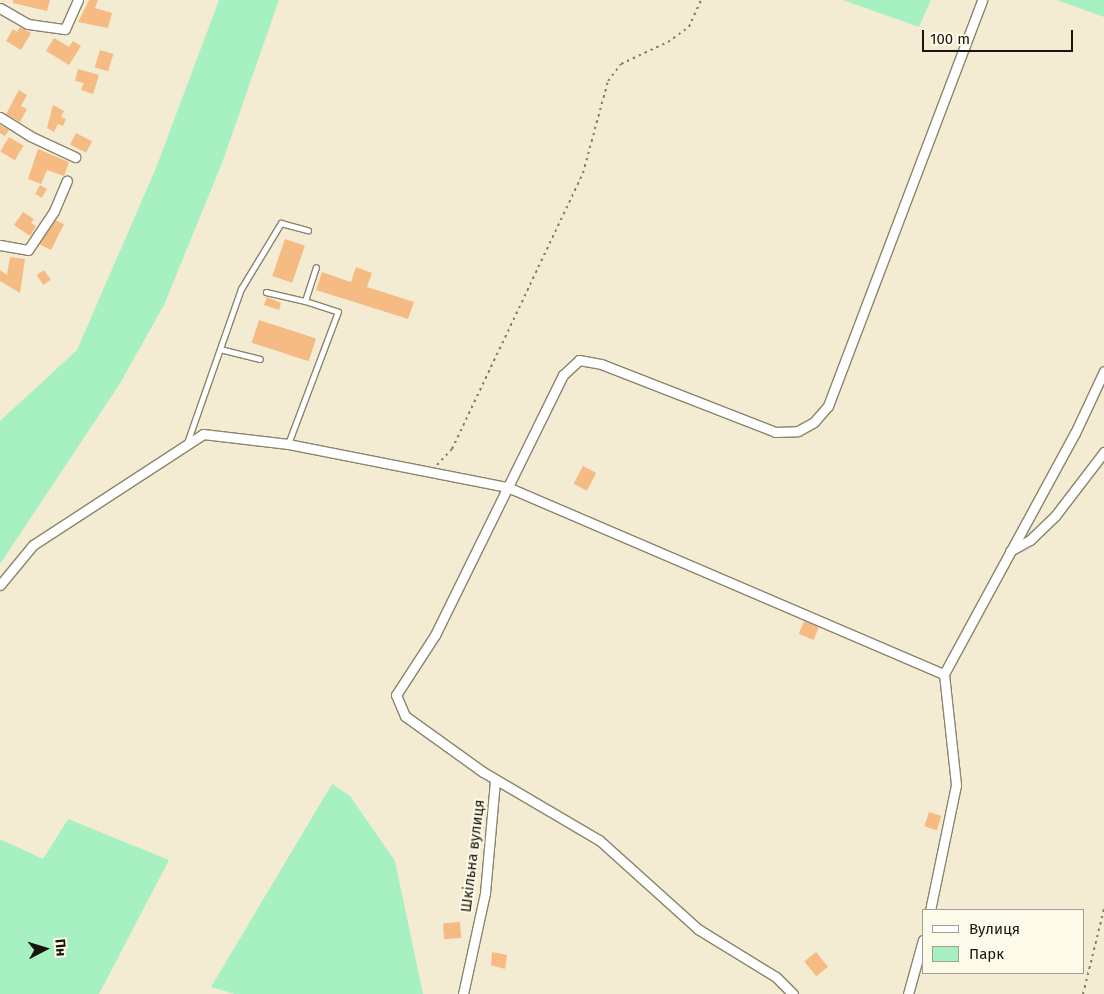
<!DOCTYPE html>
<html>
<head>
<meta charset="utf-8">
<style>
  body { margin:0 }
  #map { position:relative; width:1104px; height:994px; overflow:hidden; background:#f4ecd2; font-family:"Fira Sans",sans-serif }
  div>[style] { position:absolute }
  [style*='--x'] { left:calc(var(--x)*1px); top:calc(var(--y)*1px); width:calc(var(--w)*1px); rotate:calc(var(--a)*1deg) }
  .green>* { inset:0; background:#a6f0c2 }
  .building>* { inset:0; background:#f6ba83; transform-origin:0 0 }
  .path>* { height:2px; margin-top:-1px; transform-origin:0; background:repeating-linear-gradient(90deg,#837d6c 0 2.5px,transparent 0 6.5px) }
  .roads { filter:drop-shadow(1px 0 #8b846c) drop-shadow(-1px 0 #8b846c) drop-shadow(0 1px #8b846c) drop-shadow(0 -1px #8b846c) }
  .lane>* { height:4.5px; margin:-2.25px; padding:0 2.25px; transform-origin:2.25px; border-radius:2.25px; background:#fff }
  .street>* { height:9px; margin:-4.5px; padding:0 4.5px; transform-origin:4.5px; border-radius:4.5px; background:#fff }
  span { translate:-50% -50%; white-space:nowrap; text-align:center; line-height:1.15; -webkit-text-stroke:4px #fefaea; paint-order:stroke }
  .street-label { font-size:15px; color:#18150c }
  .legend { position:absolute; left:922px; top:909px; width:162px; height:65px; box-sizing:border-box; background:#fefaea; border:1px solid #a29e91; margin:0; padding:6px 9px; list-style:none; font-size:15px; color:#18150c }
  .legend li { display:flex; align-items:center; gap:10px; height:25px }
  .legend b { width:25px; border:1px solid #a29e91 }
  .north { position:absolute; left:20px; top:924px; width:50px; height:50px; -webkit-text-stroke:4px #fefaea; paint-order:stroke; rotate:85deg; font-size:14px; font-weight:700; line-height:20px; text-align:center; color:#18150c }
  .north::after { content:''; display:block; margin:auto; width:18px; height:22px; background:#18150c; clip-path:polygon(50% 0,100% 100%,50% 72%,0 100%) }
  .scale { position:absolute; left:922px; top:30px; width:151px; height:22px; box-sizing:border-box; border:2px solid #18150c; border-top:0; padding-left:6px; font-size:15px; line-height:18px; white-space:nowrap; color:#18150c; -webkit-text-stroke:4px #fefaea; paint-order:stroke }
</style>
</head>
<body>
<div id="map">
  <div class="green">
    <div style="clip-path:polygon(219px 0,279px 0,222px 163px,164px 305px,119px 385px,0 564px,0 421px,77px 350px,156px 168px)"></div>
    <div style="clip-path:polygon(843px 0,931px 0,919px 27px)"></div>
    <div style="clip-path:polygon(1057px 0,1104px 0,1104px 17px)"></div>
    <div style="clip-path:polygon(332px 784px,350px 796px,395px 861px,423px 994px,235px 994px,211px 987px)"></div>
    <div style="clip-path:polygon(68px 819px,169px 860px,99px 994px,0 994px,0 839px,43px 859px)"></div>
  </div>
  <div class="building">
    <div style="clip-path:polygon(13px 0,50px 0,47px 11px,13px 3px)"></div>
    <div style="clip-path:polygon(89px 0,98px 0,95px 8px,112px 13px,108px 28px,78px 22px)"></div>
    <div style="clip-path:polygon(20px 27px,31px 33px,21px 50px,6px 41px,13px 29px,17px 32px)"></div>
    <div style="clip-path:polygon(54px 38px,69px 47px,73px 41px,81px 46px,69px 65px,46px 51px)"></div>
    <div style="left:100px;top:50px;width:14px;height:18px;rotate:17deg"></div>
    <div style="clip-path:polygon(78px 69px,99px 75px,93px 94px,81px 90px,84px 83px,75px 81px)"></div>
    <div style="clip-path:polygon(19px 90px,27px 95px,21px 106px,27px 109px,20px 122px,6px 114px)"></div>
    <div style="clip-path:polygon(53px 105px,64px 111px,61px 117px,66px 119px,63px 126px,58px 124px,54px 132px,47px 128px)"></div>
    <div style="clip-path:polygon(0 125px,9px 130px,5px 136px,0 133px)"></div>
    <div style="left:76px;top:133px;width:18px;height:13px;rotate:27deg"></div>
    <div style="left:9px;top:137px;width:17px;height:17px;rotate:31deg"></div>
    <div style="clip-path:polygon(38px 149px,69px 162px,64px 176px,47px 170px,41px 184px,28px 179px)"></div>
    <div style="left:40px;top:185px;width:8px;height:10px;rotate:30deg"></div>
    <div style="clip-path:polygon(23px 212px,34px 219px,31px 223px,36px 226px,30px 236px,14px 225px)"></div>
    <div style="clip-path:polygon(55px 220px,64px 224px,51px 250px,39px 244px)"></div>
    <div style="left:285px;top:239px;width:21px;height:39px;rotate:19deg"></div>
    <div style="clip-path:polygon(10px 257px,25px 259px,20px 293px,0 281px,0 270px,7px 275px)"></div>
    <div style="clip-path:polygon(356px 267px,372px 273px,367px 287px,414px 302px,408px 319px,316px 290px,322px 272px,351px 282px)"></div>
    <div style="left:44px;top:270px;width:12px;height:9px;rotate:55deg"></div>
    <div style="clip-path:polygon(267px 297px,281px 303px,279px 310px,264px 305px)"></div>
    <div style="left:259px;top:320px;width:60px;height:24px;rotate:18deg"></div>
    <div style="left:583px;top:466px;width:15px;height:20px;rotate:28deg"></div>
    <div style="left:804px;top:621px;width:16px;height:14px;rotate:22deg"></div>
    <div style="left:929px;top:812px;width:13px;height:15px;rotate:18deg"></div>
    <div style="left:460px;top:922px;width:16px;height:17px;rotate:86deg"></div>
    <div style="clip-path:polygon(492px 952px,507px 955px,505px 969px,491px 965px)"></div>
    <div style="left:816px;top:952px;width:19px;height:15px;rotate:51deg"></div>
  </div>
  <div class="path">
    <div style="--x:437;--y:465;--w:22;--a:-47"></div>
    <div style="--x:452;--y:449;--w:306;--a:-64.6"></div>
    <div style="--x:583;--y:173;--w:95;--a:-74.8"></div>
    <div style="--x:608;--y:81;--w:21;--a:-53"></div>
    <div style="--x:621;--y:64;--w:52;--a:-25.1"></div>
    <div style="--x:668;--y:42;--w:26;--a:-36"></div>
    <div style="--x:689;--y:27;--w:30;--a:-66"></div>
    <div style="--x:1083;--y:994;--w:88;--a:-76.1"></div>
  </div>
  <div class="roads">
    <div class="lane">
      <div style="--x:266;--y:292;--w:40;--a:13"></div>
      <div style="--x:220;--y:349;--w:41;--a:14"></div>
      <div style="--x:187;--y:443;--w:163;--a:-70.7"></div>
      <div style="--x:241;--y:289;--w:77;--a:-58.8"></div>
      <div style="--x:281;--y:223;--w:28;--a:15"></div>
      <div style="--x:288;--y:444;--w:141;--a:-69.3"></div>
      <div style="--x:338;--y:312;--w:35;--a:-162"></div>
      <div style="--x:305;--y:301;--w:35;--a:-72"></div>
    </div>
    <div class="street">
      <div style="--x:0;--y:8;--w:32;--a:30"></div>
      <div style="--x:28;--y:24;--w:37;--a:8"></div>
      <div style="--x:65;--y:29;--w:32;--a:-66"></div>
      <div style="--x:0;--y:117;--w:36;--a:32"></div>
      <div style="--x:30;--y:136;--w:50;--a:25"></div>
      <div style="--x:0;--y:245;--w:28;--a:10"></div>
      <div style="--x:28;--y:250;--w:47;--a:-56.3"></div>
      <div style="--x:54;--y:211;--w:33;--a:-67"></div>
      <div style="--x:1010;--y:551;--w:23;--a:-29"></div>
      <div style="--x:1030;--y:540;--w:35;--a:-44"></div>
      <div style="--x:1055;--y:516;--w:81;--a:-52.6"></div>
      <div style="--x:0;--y:585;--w:52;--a:-50.5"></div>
      <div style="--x:33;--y:545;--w:203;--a:-33.1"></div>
      <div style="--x:203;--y:434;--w:86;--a:6.7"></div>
      <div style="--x:288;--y:444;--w:223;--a:11.1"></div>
      <div style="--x:507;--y:487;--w:475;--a:23.2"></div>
      <div style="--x:944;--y:674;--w:112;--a:83.8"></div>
      <div style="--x:956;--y:785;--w:128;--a:101.7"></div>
      <div style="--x:944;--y:674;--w:274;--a:-61.5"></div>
      <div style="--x:1075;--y:433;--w:68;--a:-64.9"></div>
      <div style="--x:463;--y:994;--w:103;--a:-77.7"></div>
      <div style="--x:485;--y:893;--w:113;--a:-84.9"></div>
      <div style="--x:793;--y:994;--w:24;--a:-135"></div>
      <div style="--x:776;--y:977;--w:92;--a:-148.4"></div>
      <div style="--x:698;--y:929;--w:133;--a:-138"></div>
      <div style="--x:599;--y:840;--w:134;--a:-149.6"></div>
      <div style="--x:483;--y:772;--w:96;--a:-144.3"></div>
      <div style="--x:405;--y:716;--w:23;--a:-113"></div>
      <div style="--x:396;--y:695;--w:72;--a:-57"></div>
      <div style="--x:435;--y:635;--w:290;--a:-63.8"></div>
      <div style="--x:563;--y:375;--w:22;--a:-43"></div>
      <div style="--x:579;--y:360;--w:22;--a:10"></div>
      <div style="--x:601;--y:364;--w:187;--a:21.3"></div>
      <div style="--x:775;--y:432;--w:23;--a:-2"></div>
      <div style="--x:798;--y:431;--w:18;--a:-29"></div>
      <div style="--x:814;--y:422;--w:21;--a:-49"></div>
      <div style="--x:828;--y:406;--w:434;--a:-69.2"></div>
      <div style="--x:908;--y:994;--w:56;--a:-74.5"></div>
    </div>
  </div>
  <div class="street-label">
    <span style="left:473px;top:856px;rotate:-83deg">Шкільна вулиця</span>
  </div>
  <ul class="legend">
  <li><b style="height:6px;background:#fff"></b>Вулиця</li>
  <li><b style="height:14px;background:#a6f0c2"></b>Парк</li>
  </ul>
  <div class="north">Пн</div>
  <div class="scale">100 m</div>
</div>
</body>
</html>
